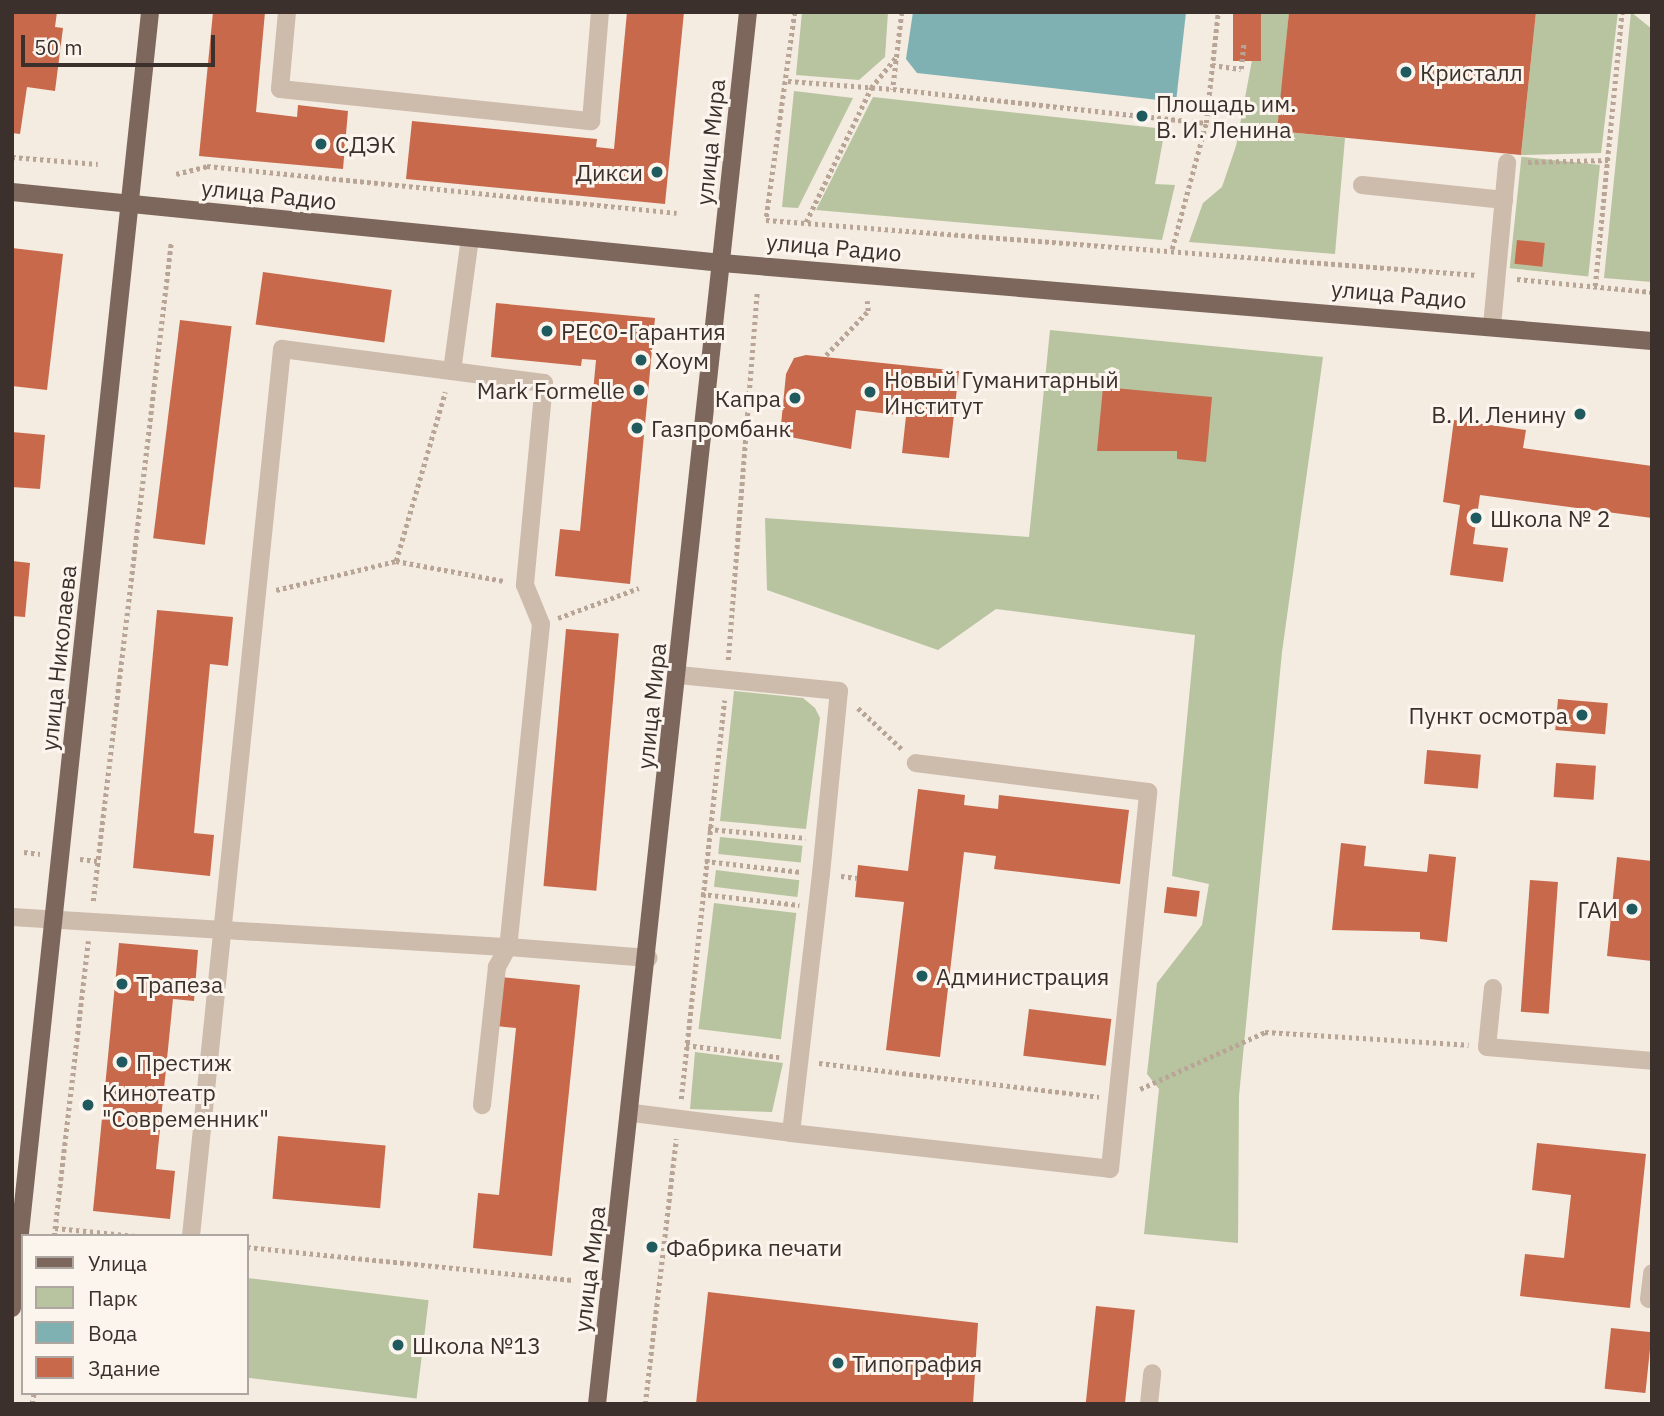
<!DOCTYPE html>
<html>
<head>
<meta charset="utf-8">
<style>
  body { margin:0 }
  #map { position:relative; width:1664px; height:1416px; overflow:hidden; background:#f4ebe1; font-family:"IBM Plex Sans",sans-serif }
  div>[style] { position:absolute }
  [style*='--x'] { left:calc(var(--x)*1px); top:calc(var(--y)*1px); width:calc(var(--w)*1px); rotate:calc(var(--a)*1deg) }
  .green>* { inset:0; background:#b8c4a0; transform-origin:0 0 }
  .water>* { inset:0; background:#7fb0b2 }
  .building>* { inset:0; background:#c8694b; transform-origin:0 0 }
  .path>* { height:4.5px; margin-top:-2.25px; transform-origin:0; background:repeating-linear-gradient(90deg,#b9a596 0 3.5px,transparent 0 7px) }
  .minor>* { height:18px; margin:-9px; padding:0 9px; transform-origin:9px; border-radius:9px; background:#cdbbac }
  .major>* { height:18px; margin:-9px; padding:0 9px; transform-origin:9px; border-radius:9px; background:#7d675c }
  .dots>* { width:19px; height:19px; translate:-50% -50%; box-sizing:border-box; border:4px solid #fbf5ee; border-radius:50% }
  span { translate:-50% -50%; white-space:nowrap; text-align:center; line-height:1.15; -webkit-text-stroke:6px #fbf5ee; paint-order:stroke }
  .poi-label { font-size:23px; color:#3b302b }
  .left { translate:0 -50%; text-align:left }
  .right { translate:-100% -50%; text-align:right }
  .street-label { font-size:23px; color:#3b302b }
  .frame { position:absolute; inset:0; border:14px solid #3b302b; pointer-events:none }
  .legend { position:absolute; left:21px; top:1234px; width:228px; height:161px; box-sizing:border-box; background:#fbf5ee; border:2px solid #aea6a0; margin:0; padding:9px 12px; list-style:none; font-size:21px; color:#3b302b }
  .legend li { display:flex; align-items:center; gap:14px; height:35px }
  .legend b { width:35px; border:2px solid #aea6a0 }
  .scale { position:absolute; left:21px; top:35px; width:194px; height:32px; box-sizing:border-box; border:4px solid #3b302b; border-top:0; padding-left:9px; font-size:21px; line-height:24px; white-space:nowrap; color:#3b302b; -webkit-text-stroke:5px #fbf5ee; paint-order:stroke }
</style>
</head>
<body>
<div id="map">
  <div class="green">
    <div style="clip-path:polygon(802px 12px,888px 12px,885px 57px,859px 80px,796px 75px)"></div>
    <div style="clip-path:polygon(1261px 12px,1289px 13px,1278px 131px,1345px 138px,1335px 254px,1189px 242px,1203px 203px,1222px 187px,1236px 146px)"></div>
    <div style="clip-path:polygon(1536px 12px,1618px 12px,1601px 153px,1521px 155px)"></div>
    <div style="clip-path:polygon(1631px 12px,1652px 29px,1652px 282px,1604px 278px)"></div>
    <div style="clip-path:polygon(794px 91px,853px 98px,798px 208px,782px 207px)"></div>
    <div style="clip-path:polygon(873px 97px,1165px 129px,1155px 184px,1175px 185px,1162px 240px,816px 210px)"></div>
    <div style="left:1600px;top:165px;width:112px;height:79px;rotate:96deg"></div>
    <div style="clip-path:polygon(1050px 330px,1323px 357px,1282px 652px,1239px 1096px,1238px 1243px,1144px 1234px,1159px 1089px,1147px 1074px,1157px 983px,1202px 925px,1209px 884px,1172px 876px,1195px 635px,996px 609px,938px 650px,767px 590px,765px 518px,1029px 537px)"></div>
    <div style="clip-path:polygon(734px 691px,803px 698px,815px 708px,820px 718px,806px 829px,720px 821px)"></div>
    <div style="left:720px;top:837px;width:83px;height:17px;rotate:6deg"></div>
    <div style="left:716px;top:870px;width:84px;height:17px;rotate:7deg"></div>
    <div style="left:714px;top:903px;width:83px;height:127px;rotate:7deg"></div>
    <div style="clip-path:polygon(695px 1052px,783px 1063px,772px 1112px,690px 1109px)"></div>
    <div style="left:247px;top:1278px;width:183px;height:99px;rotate:7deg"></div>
  </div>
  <div class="water">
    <div style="clip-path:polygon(913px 12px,1186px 12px,1176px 102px,917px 73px,906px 59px)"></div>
  </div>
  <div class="building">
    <div style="clip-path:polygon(12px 12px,57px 12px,55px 27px,63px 28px,55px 91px,27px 87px,20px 134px,12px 133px)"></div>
    <div style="clip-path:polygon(213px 12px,265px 12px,256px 112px,297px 117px,298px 105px,348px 111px,343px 169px,199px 156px)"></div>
    <div style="clip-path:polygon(627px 12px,684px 12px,665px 204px,406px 179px,412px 121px,597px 139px,596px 147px,614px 149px)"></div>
    <div style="left:1233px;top:12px;width:28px;height:49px"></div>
    <div style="clip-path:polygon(1289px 12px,1536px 12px,1521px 155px,1277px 131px)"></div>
    <div style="left:1517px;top:240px;width:28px;height:24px;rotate:6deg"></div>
    <div style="clip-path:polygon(12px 248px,63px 254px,47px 390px,12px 386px)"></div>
    <div style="left:263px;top:272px;width:130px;height:53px;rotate:8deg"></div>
    <div style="clip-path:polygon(496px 303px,655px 318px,630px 584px,555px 576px,560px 529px,580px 531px,596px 360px,582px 359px,581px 366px,491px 357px)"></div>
    <div style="left:180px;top:320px;width:52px;height:220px;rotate:7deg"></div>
    <div style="clip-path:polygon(806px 355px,959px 371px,949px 458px,902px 453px,906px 416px,856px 410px,851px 449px,780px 435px,786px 374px,794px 358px)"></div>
    <div style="clip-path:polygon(1103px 387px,1212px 397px,1206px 462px,1177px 459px,1177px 451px,1097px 451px)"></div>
    <div style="clip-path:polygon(1454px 420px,1526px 430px,1523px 448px,1652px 466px,1652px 518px,1480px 495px,1473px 544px,1508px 548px,1503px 582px,1450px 575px,1460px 505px,1443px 502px)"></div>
    <div style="clip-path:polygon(12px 432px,45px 435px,40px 489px,12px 487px)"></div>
    <div style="clip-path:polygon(12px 561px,30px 563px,25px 617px,12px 616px)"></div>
    <div style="clip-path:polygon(157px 610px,233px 617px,228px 666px,210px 664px,194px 833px,214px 835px,210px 876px,133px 868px)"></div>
    <div style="left:566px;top:629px;width:53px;height:258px;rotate:5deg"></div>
    <div style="left:1558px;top:699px;width:50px;height:31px;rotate:5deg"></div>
    <div style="left:1427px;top:750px;width:54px;height:34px;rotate:5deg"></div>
    <div style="left:1556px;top:763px;width:40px;height:34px;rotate:4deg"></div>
    <div style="clip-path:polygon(918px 789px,965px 795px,964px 805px,998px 809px,999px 795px,1129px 810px,1120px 884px,994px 869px,996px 856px,964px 852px,940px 1057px,886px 1050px,904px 902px,855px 897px,858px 865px,908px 871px)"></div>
    <div style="clip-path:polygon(1341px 843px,1366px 846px,1364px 866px,1427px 872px,1429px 854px,1456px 857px,1447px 942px,1420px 939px,1420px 932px,1332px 930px)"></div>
    <div style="clip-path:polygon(1617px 857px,1652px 861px,1652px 961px,1607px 956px)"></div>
    <div style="left:1530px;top:880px;width:28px;height:132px;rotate:4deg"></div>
    <div style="left:1167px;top:887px;width:33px;height:26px;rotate:7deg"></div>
    <div style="clip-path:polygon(119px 943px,198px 950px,194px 1001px,173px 999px,156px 1169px,175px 1171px,170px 1219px,93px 1211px)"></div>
    <div style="clip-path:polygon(501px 977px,580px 985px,552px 1256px,473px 1248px,478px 1193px,499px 1195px,516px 1028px,496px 1026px)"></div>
    <div style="left:1029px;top:1009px;width:83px;height:47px;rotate:7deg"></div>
    <div style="left:278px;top:1136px;width:108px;height:63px;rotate:5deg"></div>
    <div style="clip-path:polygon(1537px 1143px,1646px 1154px,1630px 1308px,1520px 1296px,1525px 1254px,1564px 1258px,1571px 1195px,1532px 1190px)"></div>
    <div style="clip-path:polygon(708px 1292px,978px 1323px,973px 1404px,696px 1404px)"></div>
    <div style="left:1096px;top:1306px;width:39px;height:99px;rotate:6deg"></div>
    <div style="left:1611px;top:1328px;width:41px;height:61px;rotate:6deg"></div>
  </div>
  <div class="path">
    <div style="--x:795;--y:12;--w:210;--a:97.9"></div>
    <div style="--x:766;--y:220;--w:713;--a:4.42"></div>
    <div style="--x:902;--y:12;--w:78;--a:96.7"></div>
    <div style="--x:893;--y:89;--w:315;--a:6.2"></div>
    <div style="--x:1206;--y:123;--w:112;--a:-83.8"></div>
    <div style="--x:1212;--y:65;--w:29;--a:8"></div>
    <div style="--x:1241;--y:69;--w:27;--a:-84"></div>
    <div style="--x:788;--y:81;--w:105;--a:4.4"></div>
    <div style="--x:12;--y:157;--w:86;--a:4.7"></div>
    <div style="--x:1528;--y:162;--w:80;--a:-1.4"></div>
    <div style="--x:176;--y:174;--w:32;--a:-14"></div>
    <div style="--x:207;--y:166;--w:472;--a:5.7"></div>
    <div style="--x:806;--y:222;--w:149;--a:-64.1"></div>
    <div style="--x:871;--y:88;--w:40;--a:-51"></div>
    <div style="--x:1172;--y:249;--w:131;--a:-74.9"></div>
    <div style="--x:1517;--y:279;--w:136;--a:5.5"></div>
    <div style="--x:1595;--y:286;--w:275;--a:-84.4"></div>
    <div style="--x:826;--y:355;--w:61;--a:-46.3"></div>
    <div style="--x:868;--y:311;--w:10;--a:-96"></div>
    <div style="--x:396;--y:561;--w:176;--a:-73.8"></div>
    <div style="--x:276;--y:590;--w:123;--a:-13.6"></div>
    <div style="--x:396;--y:561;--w:110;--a:10.5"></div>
    <div style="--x:558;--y:618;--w:86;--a:-20.3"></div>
    <div style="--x:728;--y:660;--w:370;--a:-85.5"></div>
    <div style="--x:858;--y:708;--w:62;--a:43"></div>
    <div style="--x:708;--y:829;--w:98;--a:5.2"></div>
    <div style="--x:24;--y:852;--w:16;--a:7"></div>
    <div style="--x:80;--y:859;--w:17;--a:7"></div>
    <div style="--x:705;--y:861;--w:97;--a:6.5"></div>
    <div style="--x:841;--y:876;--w:16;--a:7"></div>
    <div style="--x:701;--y:894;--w:99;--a:6.4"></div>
    <div style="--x:93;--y:901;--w:663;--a:-83.24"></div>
    <div style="--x:686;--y:1045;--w:94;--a:7.4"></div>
    <div style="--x:819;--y:1063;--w:282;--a:6.9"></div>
    <div style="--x:1140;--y:1089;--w:137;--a:-24.5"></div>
    <div style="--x:1265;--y:1032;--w:204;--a:3.6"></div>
    <div style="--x:681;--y:1099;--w:401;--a:-83.8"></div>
    <div style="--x:55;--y:1228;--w:81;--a:5.6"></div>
    <div style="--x:54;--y:1236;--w:297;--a:-83.4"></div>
    <div style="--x:247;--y:1247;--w:327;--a:5.8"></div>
    <div style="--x:32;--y:1404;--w:11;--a:-80"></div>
    <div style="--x:645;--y:1404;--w:267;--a:-83.3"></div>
  </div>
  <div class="minor">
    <div style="--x:287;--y:12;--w:77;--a:95.2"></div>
    <div style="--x:280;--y:89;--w:313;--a:5.9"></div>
    <div style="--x:591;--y:121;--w:109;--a:-85.3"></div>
    <div style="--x:1362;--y:185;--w:143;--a:6"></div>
    <div style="--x:1492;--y:326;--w:164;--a:-84.7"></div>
    <div style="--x:452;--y:371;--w:134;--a:-82.3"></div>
    <div style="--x:12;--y:917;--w:497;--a:3.5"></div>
    <div style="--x:508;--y:947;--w:23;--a:119"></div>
    <div style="--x:497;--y:967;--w:139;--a:96.2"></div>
    <div style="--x:1493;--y:988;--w:59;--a:95.8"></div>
    <div style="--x:1487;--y:1047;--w:166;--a:4.8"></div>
    <div style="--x:633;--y:1113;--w:159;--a:7.2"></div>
    <div style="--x:791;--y:1133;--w:261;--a:-83.4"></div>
    <div style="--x:821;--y:874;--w:184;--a:-84.4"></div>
    <div style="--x:839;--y:691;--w:161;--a:-174.3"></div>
    <div style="--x:791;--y:1133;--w:321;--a:6.4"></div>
    <div style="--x:1110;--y:1169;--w:379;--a:-84.2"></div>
    <div style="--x:1148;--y:792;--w:234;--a:-172.9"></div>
    <div style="--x:191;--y:1236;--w:892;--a:-84.14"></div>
    <div style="--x:282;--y:349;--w:264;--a:7.4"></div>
    <div style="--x:544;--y:383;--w:203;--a:95.4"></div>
    <div style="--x:525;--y:585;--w:42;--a:67.7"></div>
    <div style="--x:541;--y:624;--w:325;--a:95.8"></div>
    <div style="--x:508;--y:947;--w:141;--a:4.5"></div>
    <div style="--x:1649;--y:1299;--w:26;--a:-83"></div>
    <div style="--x:1149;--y:1404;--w:31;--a:-84"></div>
  </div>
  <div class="major">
    <div style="--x:12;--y:192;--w:714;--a:5.71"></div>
    <div style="--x:722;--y:263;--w:933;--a:4.79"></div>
    <div style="--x:12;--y:1308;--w:1303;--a:-83.92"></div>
    <div style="--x:597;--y:1404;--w:1400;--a:-83.81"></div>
  </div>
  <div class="dots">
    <div style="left:1406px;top:72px;background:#1f5a5e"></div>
    <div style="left:1142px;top:116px;background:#1f5a5e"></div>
    <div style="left:321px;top:144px;background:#1f5a5e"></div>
    <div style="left:657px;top:172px;background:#1f5a5e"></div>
    <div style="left:547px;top:331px;background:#1f5a5e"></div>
    <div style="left:641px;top:360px;background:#1f5a5e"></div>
    <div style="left:639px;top:390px;background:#1f5a5e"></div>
    <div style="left:870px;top:392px;background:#1f5a5e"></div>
    <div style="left:795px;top:398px;background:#1f5a5e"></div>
    <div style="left:1580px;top:414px;background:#1f5a5e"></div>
    <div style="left:637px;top:428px;background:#1f5a5e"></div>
    <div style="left:1476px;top:518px;background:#1f5a5e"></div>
    <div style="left:1582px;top:715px;background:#1f5a5e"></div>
    <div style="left:1632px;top:909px;background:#1f5a5e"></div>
    <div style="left:922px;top:976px;background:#1f5a5e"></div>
    <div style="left:122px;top:984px;background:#1f5a5e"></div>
    <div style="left:122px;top:1062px;background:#1f5a5e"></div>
    <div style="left:88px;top:1105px;background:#1f5a5e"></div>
    <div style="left:652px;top:1247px;background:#1f5a5e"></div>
    <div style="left:398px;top:1345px;background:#1f5a5e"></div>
    <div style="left:838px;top:1363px;background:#1f5a5e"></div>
  </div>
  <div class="poi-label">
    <span class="left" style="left:1420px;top:72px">Кристалл</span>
    <span class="left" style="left:1156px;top:116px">Площадь им.<br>В. И. Ленина</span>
    <span class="left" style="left:335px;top:144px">СДЭК</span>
    <span class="right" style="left:643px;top:172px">Дикси</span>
    <span class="left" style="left:561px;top:331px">РЕСО-Гарантия</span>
    <span class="left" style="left:655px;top:360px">Хоум</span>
    <span class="left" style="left:884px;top:392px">Новый Гуманитарный<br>Институт</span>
    <span class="right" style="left:625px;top:390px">Mark Formelle</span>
    <span class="right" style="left:781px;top:398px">Капра</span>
    <span class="right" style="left:1566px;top:414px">В. И. Ленину</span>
    <span class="left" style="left:651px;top:428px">Газпромбанк</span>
    <span class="left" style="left:1490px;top:518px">Школа № 2</span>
    <span class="right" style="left:1568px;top:715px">Пункт осмотра</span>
    <span class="right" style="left:1618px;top:909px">ГАИ</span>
    <span class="left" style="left:936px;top:976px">Администрация</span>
    <span class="left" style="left:136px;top:984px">Трапеза</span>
    <span class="left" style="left:136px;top:1062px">Престиж</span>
    <span class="left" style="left:102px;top:1105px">Кинотеатр<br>"Современник"</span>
    <span class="left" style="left:666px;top:1247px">Фабрика печати</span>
    <span class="left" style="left:412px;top:1345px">Школа №13</span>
    <span class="left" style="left:852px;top:1363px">Типография</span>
  </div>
  <div class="street-label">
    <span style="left:710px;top:142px;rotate:-84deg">улица Мира</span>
    <span style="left:269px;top:194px;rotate:6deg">улица Радио</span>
    <span style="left:834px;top:247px;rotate:5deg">улица Радио</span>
    <span style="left:1399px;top:294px;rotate:5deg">улица Радио</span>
    <span style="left:58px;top:658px;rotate:-84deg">улица Николаева</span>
    <span style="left:651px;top:706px;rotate:-84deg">улица Мира</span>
    <span style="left:589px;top:1269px;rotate:-83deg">улица Мира</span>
  </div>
  <div class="frame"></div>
  <ul class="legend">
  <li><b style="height:9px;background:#7d675c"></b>Улица</li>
  <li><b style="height:19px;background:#b8c4a0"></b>Парк</li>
  <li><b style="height:19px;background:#7fb0b2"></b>Вода</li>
  <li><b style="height:19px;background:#c8694b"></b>Здание</li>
  </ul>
  <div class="scale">50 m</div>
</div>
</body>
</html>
